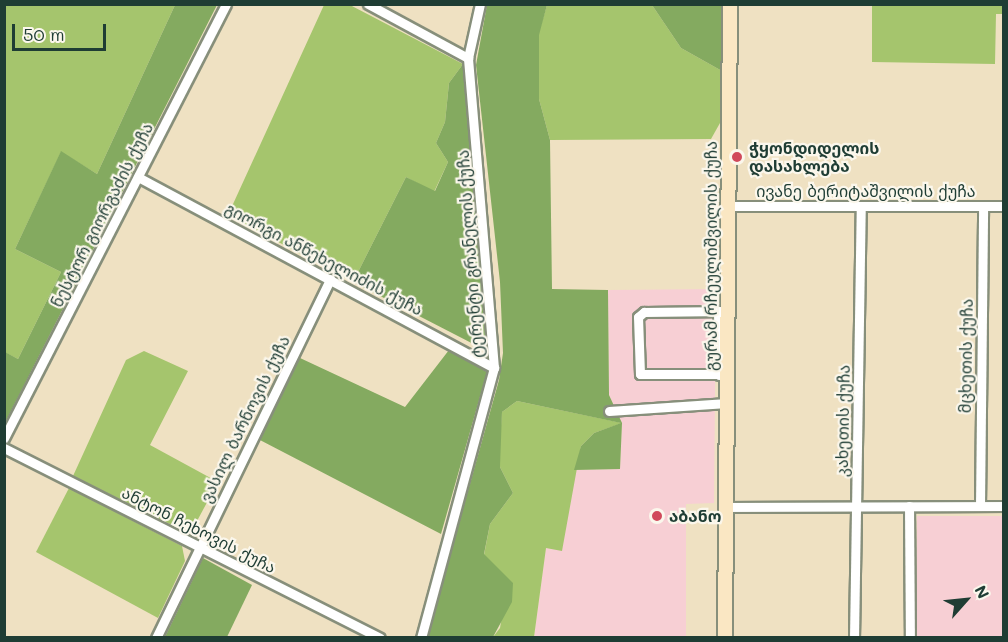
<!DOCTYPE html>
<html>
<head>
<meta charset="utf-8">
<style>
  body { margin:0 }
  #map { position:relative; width:1008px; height:642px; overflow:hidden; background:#efe1c2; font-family:Mali,"Noto Sans Georgian",sans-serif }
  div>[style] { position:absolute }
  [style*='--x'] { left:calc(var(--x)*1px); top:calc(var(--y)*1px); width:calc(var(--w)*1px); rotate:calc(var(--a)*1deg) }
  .built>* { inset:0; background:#f7cfd4; transform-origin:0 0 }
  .green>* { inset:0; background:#a5c56d }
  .forest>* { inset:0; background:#84aa60 }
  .roads { filter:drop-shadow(2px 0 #878f7b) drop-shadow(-2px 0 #878f7b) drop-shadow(0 2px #878f7b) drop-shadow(0 -2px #878f7b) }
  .street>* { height:9px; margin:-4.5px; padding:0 4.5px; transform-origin:4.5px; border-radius:4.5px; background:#fff }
  .secondary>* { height:14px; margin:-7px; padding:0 7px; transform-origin:7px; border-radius:7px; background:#fae7c3 }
  .dots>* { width:16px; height:16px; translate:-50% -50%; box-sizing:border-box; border:3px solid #fbf7ec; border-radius:50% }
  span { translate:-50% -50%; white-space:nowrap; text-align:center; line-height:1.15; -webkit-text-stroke:4.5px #fbf7ec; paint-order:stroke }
  .poi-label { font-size:16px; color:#1f3d34; font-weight:700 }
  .left { translate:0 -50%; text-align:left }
  .street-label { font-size:16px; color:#1f3d34 }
  .frame { position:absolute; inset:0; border:6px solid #1f3d34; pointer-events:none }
  .north { position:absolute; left:936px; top:570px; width:60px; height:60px; -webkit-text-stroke:4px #fbf7ec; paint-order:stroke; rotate:63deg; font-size:16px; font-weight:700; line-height:24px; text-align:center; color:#1f3d34 }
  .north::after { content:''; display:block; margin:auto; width:21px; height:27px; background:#1f3d34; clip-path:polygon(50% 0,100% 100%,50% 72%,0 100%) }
  .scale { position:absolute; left:12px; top:24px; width:94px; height:27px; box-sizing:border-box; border:3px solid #1f3d34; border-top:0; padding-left:8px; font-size:18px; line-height:21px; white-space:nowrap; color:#1f3d34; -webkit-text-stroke:4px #fbf7ec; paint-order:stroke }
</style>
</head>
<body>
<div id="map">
  <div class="built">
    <div style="clip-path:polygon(716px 289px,714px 503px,686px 504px,686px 637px,534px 638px,546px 548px,562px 550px,574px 470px,620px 469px,622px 423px,609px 395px,608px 290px)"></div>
    <div style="left:1003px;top:516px;width:121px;height:86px;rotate:90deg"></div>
  </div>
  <div class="green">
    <div style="clip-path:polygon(4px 5px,175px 5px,97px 174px,61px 152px,15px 249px,61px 272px,18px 359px,4px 352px)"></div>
    <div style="clip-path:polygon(324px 5px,350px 5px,463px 64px,449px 83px,445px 122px,436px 143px,448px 162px,434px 192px,406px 177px,353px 282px,228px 215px)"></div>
    <div style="clip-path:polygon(547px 5px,652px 5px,681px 48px,722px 71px,720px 123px,711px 139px,550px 140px,539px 99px,538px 35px)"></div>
    <div style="clip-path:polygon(872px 5px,1003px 5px,1003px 14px,996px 14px,995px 64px,872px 62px)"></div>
    <div style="clip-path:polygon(144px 351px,188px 371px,150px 445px,218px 482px,190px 534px,73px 476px,126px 360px)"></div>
    <div style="clip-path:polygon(517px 401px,622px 423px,594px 433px,581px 446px,562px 551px,546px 548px,534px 637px,493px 637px,500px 628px,508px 581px,484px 555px,490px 524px,513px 493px,500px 467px,500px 439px,502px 412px)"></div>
    <div style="clip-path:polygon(69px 488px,182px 546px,185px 561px,158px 618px,36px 552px)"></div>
  </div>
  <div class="forest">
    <div style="clip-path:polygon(175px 5px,217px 5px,5px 423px,5px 352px,18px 359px,61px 272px,15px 249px,61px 151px,97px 174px)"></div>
    <div style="clip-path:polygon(487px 5px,547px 5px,539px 35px,539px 99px,550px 140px,552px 289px,608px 290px,609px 395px,622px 423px,620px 469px,574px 470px,581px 446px,594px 433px,621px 423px,517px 401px,502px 412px,500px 467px,513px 493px,490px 524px,484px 554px,513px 583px,512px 602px,493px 637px,427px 638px,499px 380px,503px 353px,500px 282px,476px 65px)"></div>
    <div style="clip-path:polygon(652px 5px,721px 5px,722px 71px,681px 48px)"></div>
    <div style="clip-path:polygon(463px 64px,485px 330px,487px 351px,353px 282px,406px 177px,435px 191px,448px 162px,436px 143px,445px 122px,449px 83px)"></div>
    <div style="clip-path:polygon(449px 350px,487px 372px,441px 534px,258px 439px,300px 358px,405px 407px)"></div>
    <div style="clip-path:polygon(203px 558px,252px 585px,227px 637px,165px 637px)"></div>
  </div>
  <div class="roads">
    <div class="street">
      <div style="--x:368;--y:4;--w:114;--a:28.4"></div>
      <div style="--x:138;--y:177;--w:404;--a:28.2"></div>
      <div style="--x:728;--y:206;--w:276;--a:0"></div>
      <div style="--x:718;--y:311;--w:64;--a:89.1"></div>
      <div style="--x:727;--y:374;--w:87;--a:180"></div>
      <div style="--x:640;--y:374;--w:57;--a:-92"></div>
      <div style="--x:638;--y:317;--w:8;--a:-40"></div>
      <div style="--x:644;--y:312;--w:83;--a:-0.7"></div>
      <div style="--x:609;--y:411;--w:118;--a:-3.9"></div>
      <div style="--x:4;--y:438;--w:487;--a:-62.9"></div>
      <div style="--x:4;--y:448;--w:421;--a:26.8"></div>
      <div style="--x:909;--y:506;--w:132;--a:89.6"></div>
      <div style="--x:980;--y:506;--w:300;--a:-89.4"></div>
      <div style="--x:726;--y:507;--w:278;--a:-0.2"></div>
      <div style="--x:156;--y:638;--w:399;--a:-64.1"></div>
      <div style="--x:421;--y:638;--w:280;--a:-74.9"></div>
      <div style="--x:494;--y:368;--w:311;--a:-94.8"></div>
      <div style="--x:468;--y:58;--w:55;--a:-77.5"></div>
      <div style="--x:854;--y:638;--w:432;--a:-89.1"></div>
    </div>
    <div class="secondary">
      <div style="--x:725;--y:638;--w:634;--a:-89.55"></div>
    </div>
  </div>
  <div class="dots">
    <div style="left:737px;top:157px;background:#d1495b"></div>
    <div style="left:657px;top:516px;background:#d1495b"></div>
  </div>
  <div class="poi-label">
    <span class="left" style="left:749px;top:157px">ჭყონდიდელის<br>დასახლება</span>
    <span class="left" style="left:669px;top:516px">აბანო</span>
  </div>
  <div class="street-label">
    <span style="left:866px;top:191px">ივანე ბერიტაშვილის ქუჩა</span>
    <span style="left:102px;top:215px;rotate:-63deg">ნესტორ გიორგაძის ქუჩა</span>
    <span style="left:470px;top:254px;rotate:-94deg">ტერენტი გრანელის ქუჩა</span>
    <span style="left:711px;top:256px;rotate:-90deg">გურამ რჩეულიშვილის ქუჩა</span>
    <span style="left:324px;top:259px;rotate:28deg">გიორგი ანწეხელიძის ქუჩა</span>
    <span style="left:966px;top:356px;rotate:-89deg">მცხეთის ქუჩა</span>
    <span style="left:245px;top:419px;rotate:-64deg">ვასილ ბარნოვის ქუჩა</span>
    <span style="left:843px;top:421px;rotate:-89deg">კახეთის ქუჩა</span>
    <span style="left:199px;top:530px;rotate:27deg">ანტონ ჩეხოვის ქუჩა</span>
  </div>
  <div class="frame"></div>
  <div class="north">N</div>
  <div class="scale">50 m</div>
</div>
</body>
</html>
